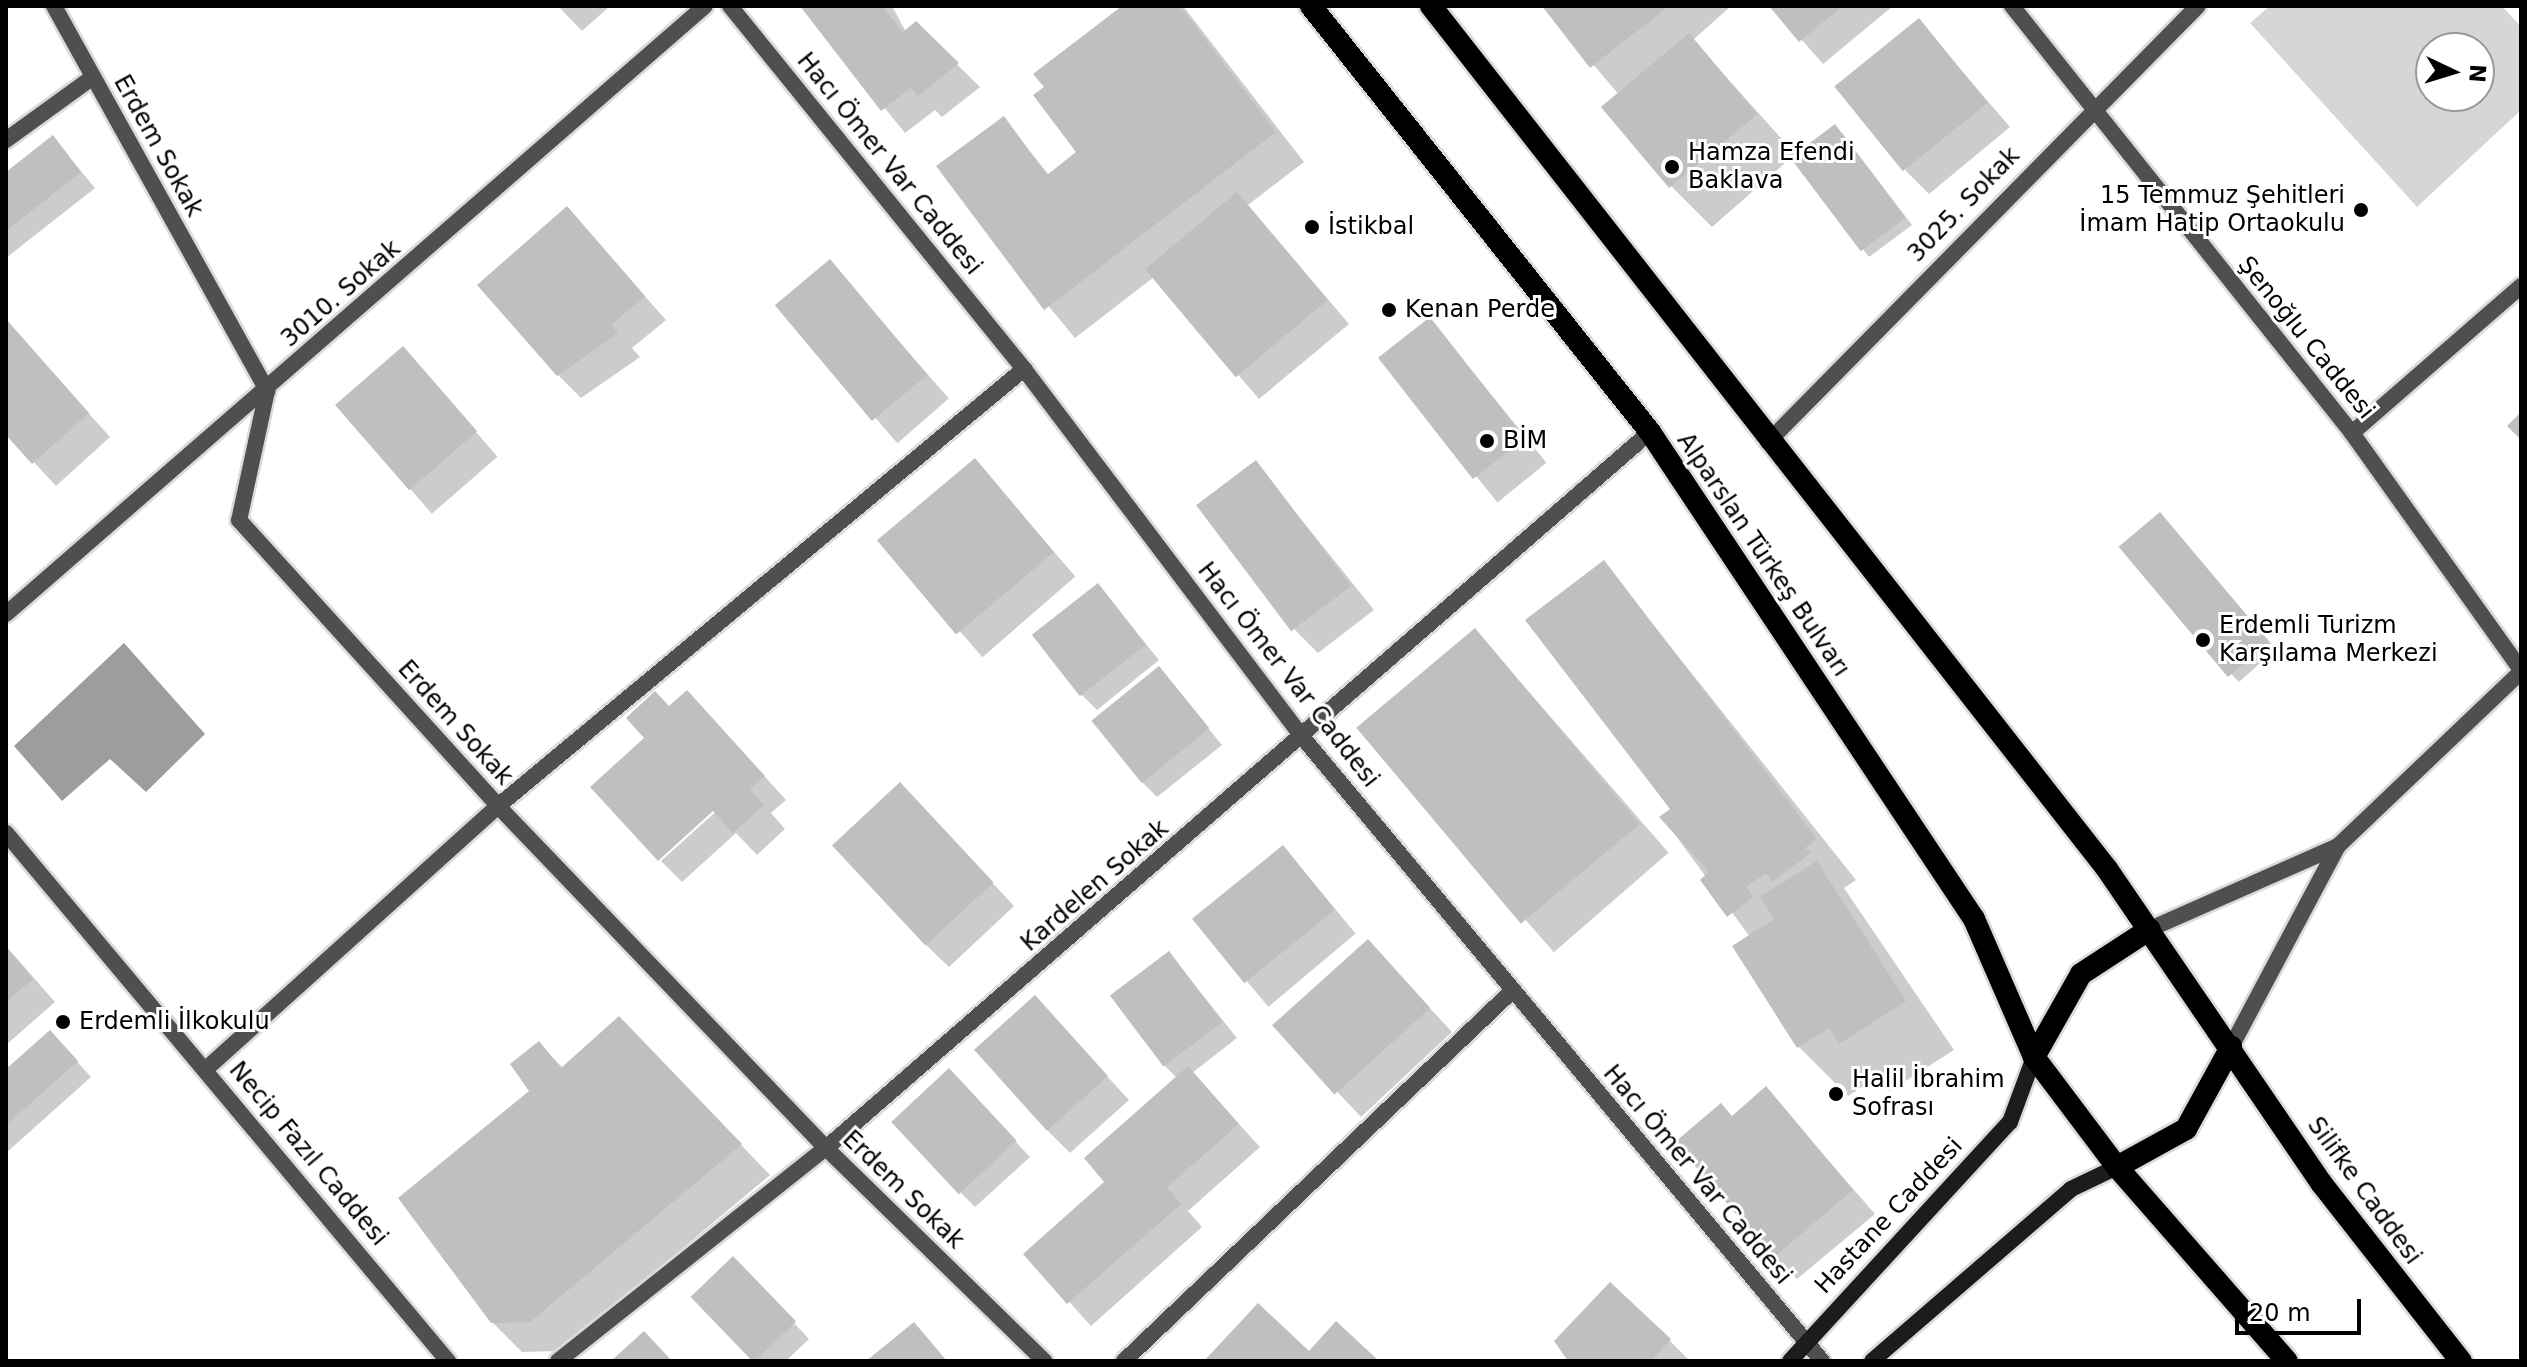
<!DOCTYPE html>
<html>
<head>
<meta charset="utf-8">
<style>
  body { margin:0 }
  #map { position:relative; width:2527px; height:1367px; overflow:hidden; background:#fff; font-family:"DejaVu Sans",sans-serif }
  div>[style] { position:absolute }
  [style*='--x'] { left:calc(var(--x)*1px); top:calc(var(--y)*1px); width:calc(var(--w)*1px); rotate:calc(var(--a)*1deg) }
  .green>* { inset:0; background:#d6d6d6 }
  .water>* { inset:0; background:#9d9d9d }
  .shadow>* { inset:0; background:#0003; transform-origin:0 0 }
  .building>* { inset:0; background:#bfbfbf; transform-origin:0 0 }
  .roads { filter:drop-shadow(2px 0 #dbdbdb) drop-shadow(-2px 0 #dbdbdb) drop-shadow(0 2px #dbdbdb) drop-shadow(0 -2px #dbdbdb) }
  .minor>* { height:16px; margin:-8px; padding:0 8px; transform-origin:8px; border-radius:8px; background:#4f4f4f }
  .tertiary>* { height:16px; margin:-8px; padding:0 8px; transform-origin:8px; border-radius:8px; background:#4f4f4f }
  .secondary>* { height:16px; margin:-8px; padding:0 8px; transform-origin:8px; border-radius:8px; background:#1c1c1c }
  .trunk>* { height:22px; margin:-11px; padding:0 11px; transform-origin:11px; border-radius:11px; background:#000 }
  .dots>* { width:22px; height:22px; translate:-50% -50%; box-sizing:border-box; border:4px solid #fff; border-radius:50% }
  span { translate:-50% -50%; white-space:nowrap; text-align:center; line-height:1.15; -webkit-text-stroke:6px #fff; paint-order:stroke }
  .street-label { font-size:24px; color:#000 }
  .poi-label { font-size:24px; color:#000 }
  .left { translate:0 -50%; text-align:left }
  .right { translate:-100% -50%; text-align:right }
  .frame { position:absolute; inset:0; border:8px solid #000; pointer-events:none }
  .north { position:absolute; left:2415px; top:32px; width:80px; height:80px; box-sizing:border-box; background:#fff; border:2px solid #999; border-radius:50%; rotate:94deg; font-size:22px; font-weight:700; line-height:32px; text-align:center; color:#000 }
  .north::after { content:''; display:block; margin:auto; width:28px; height:36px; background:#000; clip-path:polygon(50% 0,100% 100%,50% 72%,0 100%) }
  .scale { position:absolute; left:2235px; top:1299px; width:126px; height:36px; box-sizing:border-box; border:4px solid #000; border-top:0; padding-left:10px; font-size:24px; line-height:28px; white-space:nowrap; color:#000; -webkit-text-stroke:6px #fff; paint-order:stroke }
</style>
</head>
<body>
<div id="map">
  <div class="green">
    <div style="clip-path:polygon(evenodd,2270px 6px,2502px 6px,2521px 27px,2521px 110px,2417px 207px,2250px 23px,2270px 6px,2431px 48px,2479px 48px,2479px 96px,2431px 96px,2431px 48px)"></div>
  </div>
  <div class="water">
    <div style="clip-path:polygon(124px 643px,205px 734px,146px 792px,110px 759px,62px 801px,14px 746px)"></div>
  </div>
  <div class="shadow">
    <div style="clip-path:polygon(558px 6px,610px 6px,582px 31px)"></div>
    <div style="clip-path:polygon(802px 6px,892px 6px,906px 32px,916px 24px,980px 87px,942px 117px,935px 110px,905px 133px)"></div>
    <div style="clip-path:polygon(1125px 6px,1183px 6px,1304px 162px,1248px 205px,1349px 324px,1259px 399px,1154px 277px,1075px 338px,981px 225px,1004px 119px,1049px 175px,1078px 152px)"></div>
    <div style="clip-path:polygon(1544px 6px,1731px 6px,1693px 40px,1797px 156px,1842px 133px,1912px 225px,1869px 257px,1792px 157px,1712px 227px,1672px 187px,1620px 96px)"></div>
    <div style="clip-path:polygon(1772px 6px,1893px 6px,1823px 64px)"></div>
    <div style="clip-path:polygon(1919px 21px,2010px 127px,1929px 194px,1906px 171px)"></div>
    <div style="clip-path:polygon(53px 138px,95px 188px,6px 258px,6px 175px)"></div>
    <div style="clip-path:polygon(567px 208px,666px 320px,632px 348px,640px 357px,581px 398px,558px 375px)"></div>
    <div style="left:830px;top:262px;width:181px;height:68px;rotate:49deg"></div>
    <div style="left:1430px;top:319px;width:185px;height:63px;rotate:51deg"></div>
    <div style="clip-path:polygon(6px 321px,110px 437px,56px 486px,6px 432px)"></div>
    <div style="left:403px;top:348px;width:144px;height:87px;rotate:49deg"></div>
    <div style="left:975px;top:461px;width:153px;height:123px;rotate:49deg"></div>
    <div style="clip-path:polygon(1256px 463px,1374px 610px,1318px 653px,1295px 630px)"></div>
    <div style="clip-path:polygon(2167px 522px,2276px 649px,2239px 682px,2232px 675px)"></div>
    <div style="clip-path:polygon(1604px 563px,1856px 880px,1844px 888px,1954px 1050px,1890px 1091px,1876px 1078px,1848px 1096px,1799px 1047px,1750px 937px,1662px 817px,1672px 809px)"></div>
    <div style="clip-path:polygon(1098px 586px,1159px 660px,1097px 710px,1082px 695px)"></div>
    <div style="left:1475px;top:630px;width:295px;height:152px;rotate:49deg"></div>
    <div style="clip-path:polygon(1159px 669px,1222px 745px,1157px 797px,1142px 782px)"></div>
    <div style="clip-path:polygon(670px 709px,710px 716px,786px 800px,771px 813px,785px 829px,757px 855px,736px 833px,682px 882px,661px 861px,722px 806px,646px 738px)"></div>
    <div style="clip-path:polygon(923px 808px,1014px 906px,949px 967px,926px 945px)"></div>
    <div style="left:1283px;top:847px;width:113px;height:114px;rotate:50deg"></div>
    <div style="clip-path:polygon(6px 946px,55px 1002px,6px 1045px)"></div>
    <div style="clip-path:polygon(1169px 953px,1237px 1038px,1192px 1073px,1260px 1147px,1188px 1211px,1202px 1227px,1091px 1326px,1026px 1254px,1107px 1182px,1177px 1078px,1165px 1066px)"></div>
    <div style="clip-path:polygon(1390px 965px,1452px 1032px,1361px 1117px,1276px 1027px)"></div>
    <div style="clip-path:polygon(1035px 998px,1129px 1100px,1070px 1153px,1047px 1130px)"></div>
    <div style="clip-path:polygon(538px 1043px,563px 1068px,648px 1048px,770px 1175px,560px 1351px,522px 1352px,492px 1322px)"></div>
    <div style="clip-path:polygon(65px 1048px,91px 1077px,6px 1153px,6px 1071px)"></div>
    <div style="clip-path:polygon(964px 1086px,1030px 1157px,975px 1207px,960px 1192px)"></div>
    <div style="clip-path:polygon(1766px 1089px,1875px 1214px,1797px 1279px,1774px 1257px,1733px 1117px)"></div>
    <div style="clip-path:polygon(748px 1274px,809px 1339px,786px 1361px,754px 1361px,693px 1296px)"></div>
    <div style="clip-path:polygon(1610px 1285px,1670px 1341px,1690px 1361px,1571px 1361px)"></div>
  </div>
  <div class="building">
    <div style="clip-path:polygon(800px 6px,882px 6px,903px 32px,916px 21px,959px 63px,918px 96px,911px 88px,881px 111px)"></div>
    <div style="clip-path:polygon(1122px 6px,1180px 6px,1276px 132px,1044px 310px,936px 166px,1004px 116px,1047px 175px,1076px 152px,1033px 95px,1044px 87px,1033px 74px)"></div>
    <div style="clip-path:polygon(1542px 6px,1669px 6px,1590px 68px)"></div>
    <div style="clip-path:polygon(1769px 6px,1843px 6px,1799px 42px)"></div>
    <div style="left:1919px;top:18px;width:109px;height:109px;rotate:51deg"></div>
    <div style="left:1689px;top:33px;width:106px;height:115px;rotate:50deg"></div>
    <div style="left:1835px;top:124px;width:117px;height:56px;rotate:53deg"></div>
    <div style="clip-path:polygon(53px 135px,81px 172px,6px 231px,6px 172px)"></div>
    <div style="left:1237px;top:192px;width:141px;height:120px;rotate:50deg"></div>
    <div style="clip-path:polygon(567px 206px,645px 296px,611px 325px,618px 333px,557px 376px,477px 285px)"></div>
    <div style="left:830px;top:259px;width:151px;height:72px;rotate:50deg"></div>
    <div style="left:1430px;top:317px;width:154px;height:66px;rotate:52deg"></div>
    <div style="clip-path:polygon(6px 319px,89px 413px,32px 464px,6px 435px)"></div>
    <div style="left:403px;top:346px;width:113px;height:90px;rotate:49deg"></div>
    <div style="clip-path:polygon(2521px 412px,2521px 440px,2507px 426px)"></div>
    <div style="left:975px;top:458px;width:123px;height:128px;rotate:50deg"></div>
    <div style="left:1256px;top:460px;width:158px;height:75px;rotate:53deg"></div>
    <div style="left:2160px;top:512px;width:170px;height:54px;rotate:50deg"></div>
    <div style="clip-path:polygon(1604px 560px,1817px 839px,1805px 848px,1811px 853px,1772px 882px,1766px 873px,1746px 887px,1753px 897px,1727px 917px,1700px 880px,1709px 872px,1659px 817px,1670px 809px,1525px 620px)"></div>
    <div style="left:1098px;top:583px;width:78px;height:84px;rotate:52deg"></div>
    <div style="left:1475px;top:628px;width:256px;height:155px;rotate:50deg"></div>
    <div style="left:1159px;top:666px;width:80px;height:87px;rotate:51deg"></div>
    <div style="clip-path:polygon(687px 690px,765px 776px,750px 789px,764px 805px,733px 833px,713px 811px,658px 861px,590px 787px,644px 738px,626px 718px,655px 691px,669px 706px)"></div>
    <div style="left:900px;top:782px;width:137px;height:93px;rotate:47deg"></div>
    <div style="left:1283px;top:845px;width:83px;height:117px;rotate:51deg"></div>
    <div style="clip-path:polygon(1817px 861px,1906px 1001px,1839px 1044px,1829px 1028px,1797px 1048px,1732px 946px,1774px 919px,1760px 897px)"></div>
    <div style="left:1368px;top:939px;width:93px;height:129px;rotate:48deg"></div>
    <div style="clip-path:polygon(6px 947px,33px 979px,6px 1002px)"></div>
    <div style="left:1169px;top:951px;width:89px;height:74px;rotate:53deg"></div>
    <div style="left:1035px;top:995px;width:109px;height:82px;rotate:48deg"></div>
    <div style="clip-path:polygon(619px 1016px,742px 1144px,530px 1322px,491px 1323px,398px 1198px,529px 1091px,510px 1064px,539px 1041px,561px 1068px)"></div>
    <div style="clip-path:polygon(50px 1030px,78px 1061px,6px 1125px,6px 1069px)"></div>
    <div style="clip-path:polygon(1188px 1066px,1239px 1124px,1167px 1187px,1181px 1204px,1067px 1304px,1023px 1254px,1104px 1182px,1084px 1158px)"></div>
    <div style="left:949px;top:1068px;width:99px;height:79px;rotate:47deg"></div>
    <div style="clip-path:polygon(1766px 1086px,1853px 1190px,1773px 1258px,1675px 1142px,1721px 1103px,1732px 1116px)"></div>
    <div style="left:733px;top:1256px;width:91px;height:59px;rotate:46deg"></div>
    <div style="clip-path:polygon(1610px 1282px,1671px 1339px,1651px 1361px,1568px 1361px,1554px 1341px)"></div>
    <div style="clip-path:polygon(1258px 1303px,1309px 1351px,1336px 1321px,1379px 1361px,1204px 1361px)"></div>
    <div style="clip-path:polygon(914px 1322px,947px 1361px,866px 1361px)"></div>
    <div style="clip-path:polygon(644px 1331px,672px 1361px,611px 1361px)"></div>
  </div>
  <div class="roads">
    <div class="minor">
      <div style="--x:54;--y:6;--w:440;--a:61"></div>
      <div style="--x:267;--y:391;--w:132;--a:102.2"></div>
      <div style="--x:239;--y:520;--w:386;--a:47.8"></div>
      <div style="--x:498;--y:806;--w:474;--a:46.2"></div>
      <div style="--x:826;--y:1148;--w:305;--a:44.3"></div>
      <div style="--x:6;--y:140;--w:107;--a:-35.9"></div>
      <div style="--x:2352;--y:433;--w:224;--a:-41"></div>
      <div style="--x:1768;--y:442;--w:612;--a:-45.4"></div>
      <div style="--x:6;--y:614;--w:926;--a:-41.02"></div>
      <div style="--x:206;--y:1069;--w:393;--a:-42"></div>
      <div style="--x:498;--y:806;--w:684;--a:-39.72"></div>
      <div style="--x:558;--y:1361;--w:342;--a:-38.5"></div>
      <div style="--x:826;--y:1148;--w:1092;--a:-40.99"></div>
      <div style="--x:1124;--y:1361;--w:533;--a:-43.63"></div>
    </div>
    <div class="tertiary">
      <div style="--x:730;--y:6;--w:467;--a:51"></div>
      <div style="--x:1024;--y:369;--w:464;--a:52.9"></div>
      <div style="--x:1304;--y:739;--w:809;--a:50.21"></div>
      <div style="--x:2012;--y:6;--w:546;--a:51.47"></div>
      <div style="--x:2352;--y:433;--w:291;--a:54.5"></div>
      <div style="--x:6;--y:833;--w:689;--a:50.07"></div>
      <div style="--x:2150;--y:929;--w:206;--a:-23.8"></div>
      <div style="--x:2231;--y:1047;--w:228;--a:-62"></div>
      <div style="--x:2338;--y:846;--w:253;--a:-43.6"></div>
    </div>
    <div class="secondary">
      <div style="--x:1790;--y:1361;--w:325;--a:-47.4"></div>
      <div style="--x:2010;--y:1122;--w:69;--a:-69.7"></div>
      <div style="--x:1872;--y:1361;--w:263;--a:-40.8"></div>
      <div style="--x:2071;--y:1189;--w:51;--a:-25.6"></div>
    </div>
    <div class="trunk">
      <div style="--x:1311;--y:6;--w:544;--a:51.49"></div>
      <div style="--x:1650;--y:432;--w:585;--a:56.36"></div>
      <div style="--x:1974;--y:919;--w:150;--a:66.5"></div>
      <div style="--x:2034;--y:1057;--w:138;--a:53"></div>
      <div style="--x:2117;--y:1167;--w:258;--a:48.8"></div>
      <div style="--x:1431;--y:6;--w:1096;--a:51.93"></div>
      <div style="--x:2107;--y:869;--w:381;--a:55.7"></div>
      <div style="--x:2322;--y:1184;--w:225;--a:51.9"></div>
      <div style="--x:2034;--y:1057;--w:95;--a:-60.5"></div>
      <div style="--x:2081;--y:974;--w:82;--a:-33.1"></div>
      <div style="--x:2117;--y:1167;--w:79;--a:-28.8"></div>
      <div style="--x:2186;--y:1129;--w:94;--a:-61.2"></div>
    </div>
  </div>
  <div class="dots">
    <div style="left:1672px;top:167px;background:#000"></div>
    <div style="left:2361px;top:210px;background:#000"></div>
    <div style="left:1312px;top:227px;background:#000"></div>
    <div style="left:1389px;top:310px;background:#000"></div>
    <div style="left:1487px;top:441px;background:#000"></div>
    <div style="left:2203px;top:640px;background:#000"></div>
    <div style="left:63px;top:1022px;background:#000"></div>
    <div style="left:1836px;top:1094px;background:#000"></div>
  </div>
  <div class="street-label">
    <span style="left:158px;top:146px;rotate:61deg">Erdem Sokak</span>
    <span style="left:889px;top:164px;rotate:51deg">Hacı Ömer Var Caddesi</span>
    <span style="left:1964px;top:205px;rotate:-46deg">3025. Sokak</span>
    <span style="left:341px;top:294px;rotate:-41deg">3010. Sokak</span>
    <span style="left:2306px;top:338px;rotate:51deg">Şenoğlu Caddesi</span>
    <span style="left:1763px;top:555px;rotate:56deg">Alparslan Türkeş Bulvarı</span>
    <span style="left:1288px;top:675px;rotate:52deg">Hacı Ömer Var Caddesi</span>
    <span style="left:455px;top:723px;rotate:48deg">Erdem Sokak</span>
    <span style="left:1095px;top:886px;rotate:-41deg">Kardelen Sokak</span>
    <span style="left:308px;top:1154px;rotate:50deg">Necip Fazıl Caddesi</span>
    <span style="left:1697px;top:1175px;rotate:50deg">Hacı Ömer Var Caddesi</span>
    <span style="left:903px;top:1190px;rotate:44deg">Erdem Sokak</span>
    <span style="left:2364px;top:1191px;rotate:54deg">Silifke Caddesi</span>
    <span style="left:1889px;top:1216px;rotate:-47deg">Hastane Caddesi</span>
  </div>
  <div class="poi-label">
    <span class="left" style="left:1688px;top:167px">Hamza Efendi<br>Baklava</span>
    <span class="right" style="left:2345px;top:210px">15 Temmuz Şehitleri<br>İmam Hatip Ortaokulu</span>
    <span class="left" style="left:1328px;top:227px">İstikbal</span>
    <span class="left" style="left:1405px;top:310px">Kenan Perde</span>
    <span class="left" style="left:1503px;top:441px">BİM</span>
    <span class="left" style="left:2219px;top:640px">Erdemli Turizm<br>Karşılama Merkezi</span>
    <span class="left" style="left:79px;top:1022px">Erdemli İlkokulu</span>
    <span class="left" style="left:1852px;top:1094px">Halil İbrahim<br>Sofrası</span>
  </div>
  <div class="frame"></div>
  <div class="north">N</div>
  <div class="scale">20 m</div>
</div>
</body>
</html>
